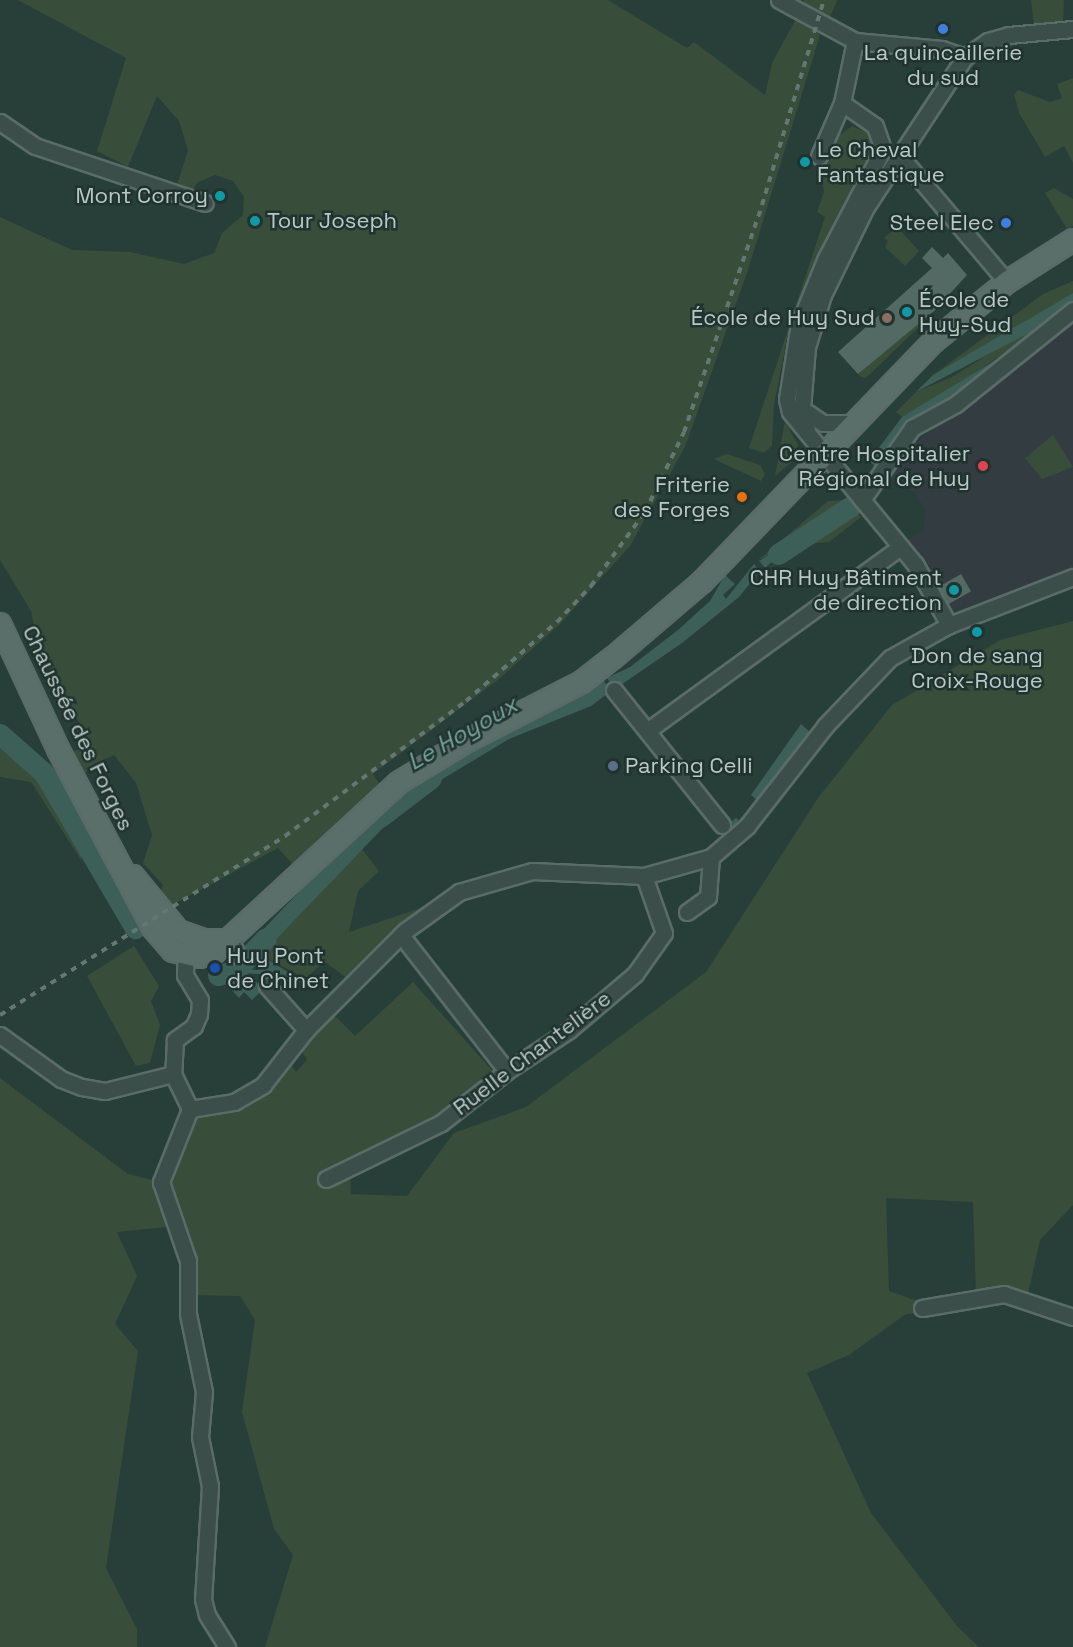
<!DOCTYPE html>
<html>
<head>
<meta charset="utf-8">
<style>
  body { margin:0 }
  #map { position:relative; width:1073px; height:1647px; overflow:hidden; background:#283e39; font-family:"Space Grotesk",sans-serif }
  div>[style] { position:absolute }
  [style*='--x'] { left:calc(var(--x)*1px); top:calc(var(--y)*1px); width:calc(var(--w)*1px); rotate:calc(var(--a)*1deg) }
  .medical>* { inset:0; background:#333c40 }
  .green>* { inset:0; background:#394d3b }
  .water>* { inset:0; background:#3c6058 }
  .stream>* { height:4px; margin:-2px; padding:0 2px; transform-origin:2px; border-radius:2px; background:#3c6058 }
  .river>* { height:21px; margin:-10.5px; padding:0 10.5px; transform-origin:10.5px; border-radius:10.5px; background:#3c6058 }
  .building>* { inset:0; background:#526964; transform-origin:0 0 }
  .roads { filter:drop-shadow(2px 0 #5a6c68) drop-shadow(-2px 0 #5a6c68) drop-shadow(0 2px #5a6c68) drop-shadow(0 -2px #5a6c68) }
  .minor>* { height:15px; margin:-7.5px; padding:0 7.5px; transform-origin:7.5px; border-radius:7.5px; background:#3c4e4a }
  .major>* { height:20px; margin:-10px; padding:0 10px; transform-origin:10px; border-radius:10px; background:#5a6e6a }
  .rail>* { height:4px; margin-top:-2px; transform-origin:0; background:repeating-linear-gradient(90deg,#637873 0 6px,transparent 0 12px) }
  .dots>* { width:16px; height:16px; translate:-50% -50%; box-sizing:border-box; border:3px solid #21332f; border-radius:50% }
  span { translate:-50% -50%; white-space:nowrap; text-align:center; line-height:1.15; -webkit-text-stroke:5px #21332f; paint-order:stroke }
  .poi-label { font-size:22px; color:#b9c9c6 }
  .left { translate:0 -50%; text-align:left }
  .right { translate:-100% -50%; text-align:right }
  .street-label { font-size:22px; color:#b9c9c6 }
  .water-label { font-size:24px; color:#76a499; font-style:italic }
</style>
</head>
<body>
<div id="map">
  <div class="medical">
    <div style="clip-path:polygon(1073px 317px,1073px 570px,952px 618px,907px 540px,924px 529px,925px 509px,915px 494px,887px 477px,901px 455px)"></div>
  </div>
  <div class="green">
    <div style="clip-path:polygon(18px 0,608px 0,687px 48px,694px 42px,765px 95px,772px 63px,796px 19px,820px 35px,748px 270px,685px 447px,630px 546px,559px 625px,499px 679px,373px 774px,381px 786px,338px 821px,297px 869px,278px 848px,165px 909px,157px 899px,163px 885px,143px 863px,152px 835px,136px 783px,114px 755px,92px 765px,80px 780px,68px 752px,82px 749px,83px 729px,39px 650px,31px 611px,0 560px,0 217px,72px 250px,130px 252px,184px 264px,214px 253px,222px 233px,243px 215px,244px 197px,233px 181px,215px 175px,198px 182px,190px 193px,176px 188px,188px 150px,179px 121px,157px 96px,128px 167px,97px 151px,126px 58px)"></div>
    <div style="clip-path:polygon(804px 0,837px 0,829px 20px,802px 5px)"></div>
    <div style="clip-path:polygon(1031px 0,1064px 0,1063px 23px,1034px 26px)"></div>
    <div style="clip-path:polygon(1073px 78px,1073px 163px,1064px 146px,1045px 157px,1019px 113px,1014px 94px,1018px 90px,1050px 102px,1062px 98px,1057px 84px)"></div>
    <div style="clip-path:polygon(852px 126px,870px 134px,873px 158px,846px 201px,803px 291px,789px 329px,774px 405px,772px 446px,764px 453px,749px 448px,825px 217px,817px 212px,824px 192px,821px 177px,837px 137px)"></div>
    <div style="clip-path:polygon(1054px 188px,1073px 199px,1073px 226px,1067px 229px,1045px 193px)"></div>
    <div style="clip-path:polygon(897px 227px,919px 251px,905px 266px,885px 247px,888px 241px,884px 238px)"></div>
    <div style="clip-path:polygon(1073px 281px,1073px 293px,1057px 306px,933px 375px,1043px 294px)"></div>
    <div style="clip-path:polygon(922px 317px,925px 321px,866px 378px,861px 377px,858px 374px)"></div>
    <div style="clip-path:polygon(1023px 333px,1028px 336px,958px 385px,902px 417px,896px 412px,916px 392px,952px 377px)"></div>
    <div style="clip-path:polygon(785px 421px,798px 445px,793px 461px,775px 476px)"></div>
    <div style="clip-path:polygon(1053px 435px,1073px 467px,1042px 479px,1025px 458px)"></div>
    <div style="clip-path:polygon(727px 454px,760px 465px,765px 474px,761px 481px,714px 459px)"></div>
    <div style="clip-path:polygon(846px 500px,861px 517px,829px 542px,808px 544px,767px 570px,796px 546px,758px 560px,828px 501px)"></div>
    <div style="clip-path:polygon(1073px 621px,1073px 1205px,1040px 1240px,1028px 1294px,976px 1295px,973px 1202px,886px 1198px,889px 1291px,921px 1302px,923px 1313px,906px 1314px,849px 1355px,807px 1373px,871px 1513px,957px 1626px,979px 1647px,265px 1647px,293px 1555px,274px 1529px,242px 1412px,255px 1320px,240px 1296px,188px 1295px,177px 1226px,117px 1232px,137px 1276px,115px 1324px,138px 1351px,106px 1568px,137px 1629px,137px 1647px,0 1647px,0 1078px,128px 1174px,161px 1182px,187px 1116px,195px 1119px,255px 1103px,250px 1094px,287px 1058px,296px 1072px,307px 1060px,297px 1043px,306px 1030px,335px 1016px,355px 1036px,413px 982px,499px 1078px,350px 1171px,351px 1194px,407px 1196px,454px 1133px,526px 1107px,706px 972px,818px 798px,892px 705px,1000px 640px)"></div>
    <div style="clip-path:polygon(0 734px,44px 773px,82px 840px,81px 860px,31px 782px,0 777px)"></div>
    <div style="clip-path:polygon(361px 848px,379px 871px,358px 891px,349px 932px,424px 907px,429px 913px,356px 985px,325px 962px,299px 983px,295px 973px,261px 955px)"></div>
    <div style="clip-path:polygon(134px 946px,159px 986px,151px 1001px,160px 1025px,150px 1063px,136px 1066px,87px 976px)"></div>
  </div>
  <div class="water">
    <div style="clip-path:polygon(1073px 293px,1073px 303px,877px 468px,869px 461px,902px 417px,994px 361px,1027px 334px,916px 392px,933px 375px)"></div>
    <div style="clip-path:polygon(800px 538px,765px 568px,759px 561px,796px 538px)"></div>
    <div style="clip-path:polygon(754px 564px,760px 571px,739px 597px,682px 643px,615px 689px,607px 678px,630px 667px,678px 630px,710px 601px,725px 575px,735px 584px,723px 595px,726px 599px)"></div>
    <div style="clip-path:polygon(603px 680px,611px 691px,591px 706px,509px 739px,411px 798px,406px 789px)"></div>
    <div style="clip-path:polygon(801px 724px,811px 733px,759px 802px,751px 795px)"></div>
    <div style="clip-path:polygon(398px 795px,404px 806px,261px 955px,297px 978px,270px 983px,242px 952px,355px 833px)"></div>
    <div style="clip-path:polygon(234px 959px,263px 989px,252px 1000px,244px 992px,239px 998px,218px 975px)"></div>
  </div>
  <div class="stream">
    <div style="--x:728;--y:829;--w:12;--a:-48"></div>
    <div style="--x:242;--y:971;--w:22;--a:3"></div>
  </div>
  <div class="river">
    <div style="--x:778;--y:554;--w:87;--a:-33.3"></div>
    <div style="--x:0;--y:734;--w:59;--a:41.6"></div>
    <div style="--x:44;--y:773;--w:180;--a:59.6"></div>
    <div style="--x:380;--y:817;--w:64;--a:-37.4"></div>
    <div style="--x:218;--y:975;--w:17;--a:-13"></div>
    <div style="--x:235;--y:971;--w:45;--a:-46.8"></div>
  </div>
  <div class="building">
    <div style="clip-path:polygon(932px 247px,943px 258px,948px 253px,967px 275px,934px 311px,858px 374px,838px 352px,932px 268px,922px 258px)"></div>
    <div style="left:961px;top:574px;width:20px;height:26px;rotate:60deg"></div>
  </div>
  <div class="roads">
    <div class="minor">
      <div style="--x:779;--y:0;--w:86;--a:28.3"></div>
      <div style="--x:855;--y:41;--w:87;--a:5.3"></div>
      <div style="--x:942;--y:49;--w:24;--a:19"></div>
      <div style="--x:842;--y:103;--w:40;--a:34.9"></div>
      <div style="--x:875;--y:126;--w:24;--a:71"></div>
      <div style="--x:883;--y:149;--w:125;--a:117.6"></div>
      <div style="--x:825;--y:260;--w:69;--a:112.1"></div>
      <div style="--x:799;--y:324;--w:76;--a:99.1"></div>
      <div style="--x:787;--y:399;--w:13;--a:77"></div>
      <div style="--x:790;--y:412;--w:197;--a:50.6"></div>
      <div style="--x:915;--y:564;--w:70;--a:60.9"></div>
      <div style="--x:0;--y:122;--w:42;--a:34.4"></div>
      <div style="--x:35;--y:146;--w:179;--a:18.5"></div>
      <div style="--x:819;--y:156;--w:58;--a:-66.5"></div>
      <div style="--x:842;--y:103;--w:63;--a:-78.2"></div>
      <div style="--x:900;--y:156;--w:165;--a:49.7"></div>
      <div style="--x:802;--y:409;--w:25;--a:34"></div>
      <div style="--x:823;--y:423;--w:28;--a:0"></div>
      <div style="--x:807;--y:430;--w:22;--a:-103"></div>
      <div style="--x:802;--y:409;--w:62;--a:-85.4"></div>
      <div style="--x:807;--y:347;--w:54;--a:-72.9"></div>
      <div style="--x:823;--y:295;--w:98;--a:-64"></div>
      <div style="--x:866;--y:207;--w:180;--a:-56.6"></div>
      <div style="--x:965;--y:57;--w:28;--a:-35"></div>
      <div style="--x:988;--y:41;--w:22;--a:-16"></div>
      <div style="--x:1009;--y:35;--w:64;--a:-5.4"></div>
      <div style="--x:862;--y:500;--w:88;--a:-55.2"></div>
      <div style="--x:912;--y:428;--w:50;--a:-28.6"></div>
      <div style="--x:956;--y:404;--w:150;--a:-38.8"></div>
      <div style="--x:614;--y:690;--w:173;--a:51.3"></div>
      <div style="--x:647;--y:731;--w:313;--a:-36"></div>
      <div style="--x:687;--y:912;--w:26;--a:-36"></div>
      <div style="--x:708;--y:897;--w:40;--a:-85.7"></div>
      <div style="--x:401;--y:935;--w:172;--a:52.1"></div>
      <div style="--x:230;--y:939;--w:19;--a:65"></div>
      <div style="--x:186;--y:945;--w:30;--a:92"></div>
      <div style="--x:185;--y:975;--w:29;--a:59"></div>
      <div style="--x:200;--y:1000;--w:14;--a:94"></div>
      <div style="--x:199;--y:1014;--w:13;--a:113"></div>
      <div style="--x:194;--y:1026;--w:24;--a:144"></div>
      <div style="--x:175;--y:1040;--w:34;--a:93"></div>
      <div style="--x:173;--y:1074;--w:39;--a:64"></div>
      <div style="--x:267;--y:986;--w:59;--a:48.4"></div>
      <div style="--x:0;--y:1035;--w:75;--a:35.8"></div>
      <div style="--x:61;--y:1079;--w:22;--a:21"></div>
      <div style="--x:82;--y:1087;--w:23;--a:10"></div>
      <div style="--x:105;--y:1091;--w:70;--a:-14"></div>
      <div style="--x:190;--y:1109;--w:45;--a:-9"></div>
      <div style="--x:234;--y:1102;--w:34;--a:-30"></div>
      <div style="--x:263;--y:1085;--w:70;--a:-52"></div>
      <div style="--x:306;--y:1030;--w:140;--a:-45"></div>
      <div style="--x:405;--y:931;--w:67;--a:-35.8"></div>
      <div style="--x:459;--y:892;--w:76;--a:-16"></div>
      <div style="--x:532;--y:871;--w:112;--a:2.6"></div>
      <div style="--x:644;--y:876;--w:70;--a:-15.8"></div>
      <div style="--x:711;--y:857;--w:48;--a:-40.7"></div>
      <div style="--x:747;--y:826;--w:127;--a:-52"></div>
      <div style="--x:825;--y:726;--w:94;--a:-46.3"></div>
      <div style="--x:890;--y:658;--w:68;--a:-29.2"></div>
      <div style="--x:949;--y:625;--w:133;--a:-21.2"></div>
      <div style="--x:190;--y:1109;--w:79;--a:111.7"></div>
      <div style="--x:161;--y:1182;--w:83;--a:71.1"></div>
      <div style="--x:188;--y:1261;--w:53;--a:90"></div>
      <div style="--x:188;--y:1314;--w:80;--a:78.4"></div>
      <div style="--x:204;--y:1392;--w:45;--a:95.1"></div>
      <div style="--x:200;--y:1437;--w:50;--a:78.5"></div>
      <div style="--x:210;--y:1486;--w:113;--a:93.5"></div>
      <div style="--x:203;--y:1599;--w:16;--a:76"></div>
      <div style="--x:207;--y:1615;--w:38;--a:58"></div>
      <div style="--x:326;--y:1179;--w:128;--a:-26"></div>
      <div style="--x:441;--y:1123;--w:84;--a:-38.2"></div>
      <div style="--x:507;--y:1071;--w:74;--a:-33.5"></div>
      <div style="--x:569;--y:1030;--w:87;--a:-40.3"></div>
      <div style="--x:635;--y:974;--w:50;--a:-54.7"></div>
      <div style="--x:664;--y:933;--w:60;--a:-109.3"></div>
      <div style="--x:922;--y:1308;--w:83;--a:-9.7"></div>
      <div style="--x:1004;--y:1294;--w:73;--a:18.4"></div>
    </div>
    <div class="major">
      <div style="--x:0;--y:624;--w:138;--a:65.1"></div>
      <div style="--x:58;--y:749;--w:203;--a:62"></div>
      <div style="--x:153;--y:928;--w:30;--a:49"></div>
      <div style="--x:173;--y:951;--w:27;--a:13"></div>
      <div style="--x:199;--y:957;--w:16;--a:-15"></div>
      <div style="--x:214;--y:953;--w:251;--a:-42.7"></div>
      <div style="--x:398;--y:783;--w:81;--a:-31.3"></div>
      <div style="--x:467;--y:741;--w:129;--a:-27.2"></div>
      <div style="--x:582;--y:682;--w:39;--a:-38"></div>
      <div style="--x:613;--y:658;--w:117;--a:-40.5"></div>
      <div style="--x:702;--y:582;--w:333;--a:-46.1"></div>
      <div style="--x:933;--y:342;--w:95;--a:-39"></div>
      <div style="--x:1007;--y:282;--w:78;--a:-32.5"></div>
      <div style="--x:133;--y:876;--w:71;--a:50.7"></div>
      <div style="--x:178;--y:931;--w:28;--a:19"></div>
      <div style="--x:204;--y:940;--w:25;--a:0"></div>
    </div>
  </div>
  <div class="rail">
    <div style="--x:0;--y:1015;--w:337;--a:-32.1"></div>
    <div style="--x:285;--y:836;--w:226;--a:-36.7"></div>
    <div style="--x:466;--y:701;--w:121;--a:-41"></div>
    <div style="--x:557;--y:622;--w:50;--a:-46.6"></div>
    <div style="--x:591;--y:586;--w:92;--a:-53.9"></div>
    <div style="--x:645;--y:512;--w:89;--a:-64"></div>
    <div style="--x:684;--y:432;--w:240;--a:-71"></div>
    <div style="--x:762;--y:205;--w:214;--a:-73.2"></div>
  </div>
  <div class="dots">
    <div style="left:943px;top:29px;background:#3f7fe0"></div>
    <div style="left:805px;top:162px;background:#0f9aa8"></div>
    <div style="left:220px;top:196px;background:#0f9aa8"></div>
    <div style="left:255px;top:221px;background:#0f9aa8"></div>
    <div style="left:1006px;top:223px;background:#3f7fe0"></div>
    <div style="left:907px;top:312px;background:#0f9aa8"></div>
    <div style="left:887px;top:318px;background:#8d6e63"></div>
    <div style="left:983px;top:466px;background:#e0444e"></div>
    <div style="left:742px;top:497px;background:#e8710a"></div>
    <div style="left:954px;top:590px;background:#0f9aa8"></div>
    <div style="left:977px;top:632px;background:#0f9aa8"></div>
    <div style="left:613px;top:766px;background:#5c6f8a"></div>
    <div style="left:215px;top:968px;background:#1a4fb4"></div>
  </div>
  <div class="poi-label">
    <span style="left:943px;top:65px">La quincaillerie<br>du sud</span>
    <span class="left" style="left:817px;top:162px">Le Cheval<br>Fantastique</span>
    <span class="right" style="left:208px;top:196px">Mont Corroy</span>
    <span class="left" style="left:267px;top:221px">Tour Joseph</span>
    <span class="right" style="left:994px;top:223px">Steel Elec</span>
    <span class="left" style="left:919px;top:312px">École de<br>Huy-Sud</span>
    <span class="right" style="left:875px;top:318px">École de Huy Sud</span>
    <span class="right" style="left:970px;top:466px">Centre Hospitalier<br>Régional de Huy</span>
    <span class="right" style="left:730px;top:497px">Friterie<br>des Forges</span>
    <span class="right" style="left:942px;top:590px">CHR Huy Bâtiment<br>de direction</span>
    <span style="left:977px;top:668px">Don de sang<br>Croix-Rouge</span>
    <span class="left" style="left:625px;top:766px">Parking Celli</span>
    <span class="left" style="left:227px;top:968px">Huy Pont<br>de Chinet</span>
  </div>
  <div class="street-label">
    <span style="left:78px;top:728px;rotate:64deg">Chaussée des Forges</span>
    <span style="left:532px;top:1053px;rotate:-37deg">Ruelle Chantelière</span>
  </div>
  <div class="water-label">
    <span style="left:462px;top:733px;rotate:-30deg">Le Hoyoux</span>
  </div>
</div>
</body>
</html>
